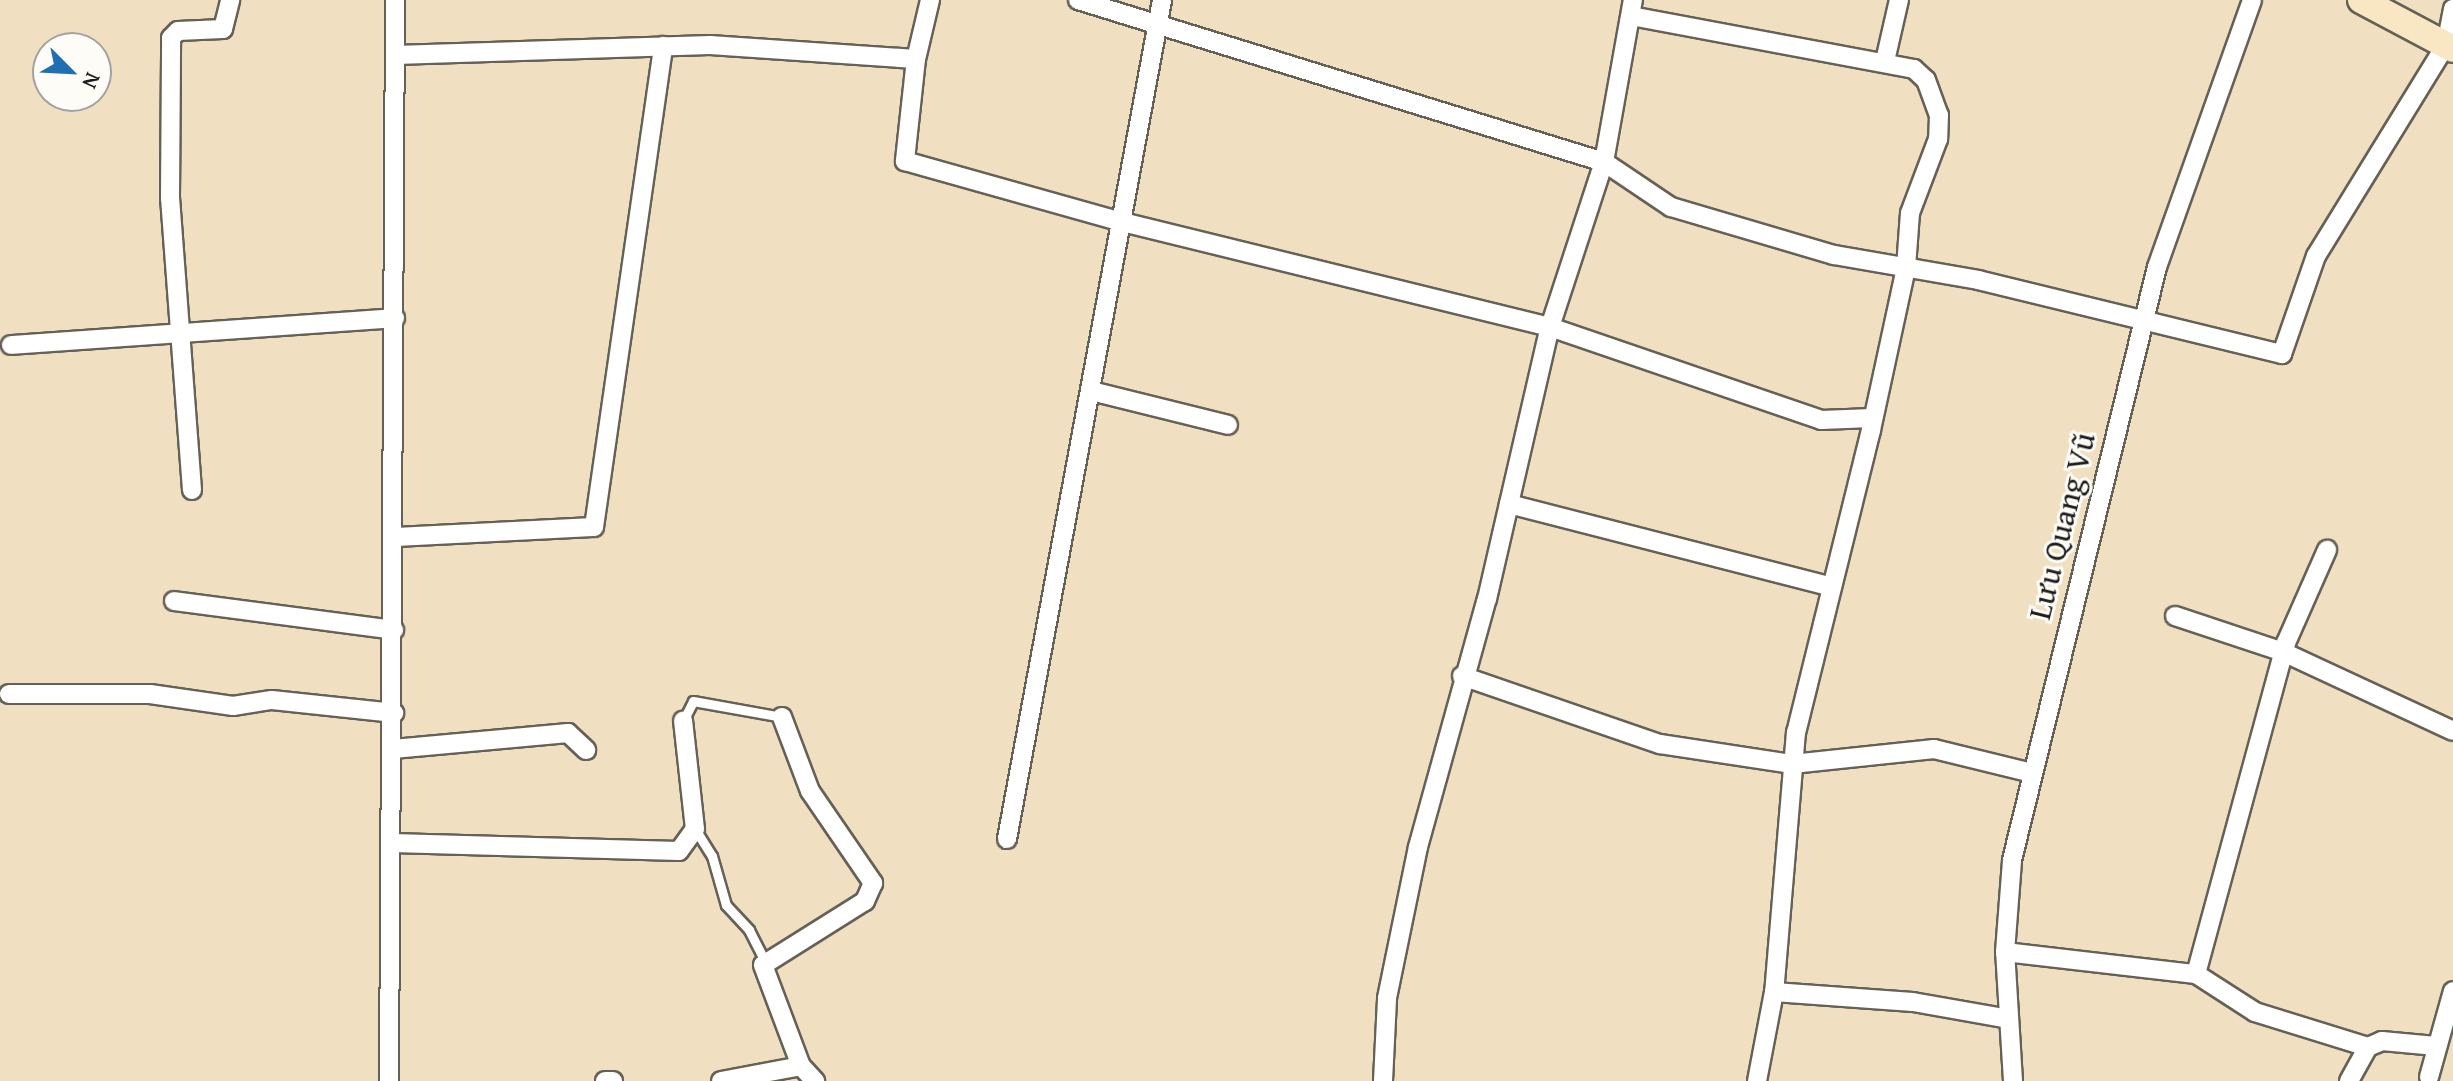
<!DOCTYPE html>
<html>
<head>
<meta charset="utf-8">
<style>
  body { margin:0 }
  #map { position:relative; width:2453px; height:1081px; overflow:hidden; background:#f0e0c1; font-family:"Gentium Book Plus",serif }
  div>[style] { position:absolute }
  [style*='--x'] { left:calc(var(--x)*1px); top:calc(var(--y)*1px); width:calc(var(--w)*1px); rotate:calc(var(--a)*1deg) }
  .roads { filter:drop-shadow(2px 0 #666156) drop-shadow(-2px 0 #666156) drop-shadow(0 2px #666156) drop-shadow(0 -2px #666156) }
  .service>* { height:9px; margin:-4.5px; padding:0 4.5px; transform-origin:4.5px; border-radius:4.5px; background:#fff }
  .minor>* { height:18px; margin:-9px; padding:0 9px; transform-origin:9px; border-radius:9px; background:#fff }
  .secondary>* { height:26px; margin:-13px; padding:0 13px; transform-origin:13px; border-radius:13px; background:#f9e7c3 }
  span { translate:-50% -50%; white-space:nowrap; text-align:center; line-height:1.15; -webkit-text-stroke:6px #fdfcf7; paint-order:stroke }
  .street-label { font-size:32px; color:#1c1c1c }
  .north { position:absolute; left:32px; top:32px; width:80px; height:80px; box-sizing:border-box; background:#fdfcf7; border:2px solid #a3a29f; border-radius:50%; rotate:114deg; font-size:22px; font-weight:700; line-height:32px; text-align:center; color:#1c1c1c }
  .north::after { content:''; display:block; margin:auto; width:28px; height:36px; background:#1f6fb2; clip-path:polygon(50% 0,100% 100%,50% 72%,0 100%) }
</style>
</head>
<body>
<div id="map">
  <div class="roads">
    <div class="service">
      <div style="--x:683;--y:721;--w:22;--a:-63"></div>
      <div style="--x:693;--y:701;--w:90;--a:10.2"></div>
      <div style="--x:695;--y:829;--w:32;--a:58"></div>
      <div style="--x:712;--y:856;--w:51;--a:74.1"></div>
      <div style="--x:726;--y:905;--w:34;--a:47"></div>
      <div style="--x:749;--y:930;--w:36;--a:63"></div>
    </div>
    <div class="minor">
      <div style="--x:930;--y:0;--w:61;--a:103.3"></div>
      <div style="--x:916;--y:59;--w:103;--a:96.2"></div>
      <div style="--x:905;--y:161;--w:225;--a:15.7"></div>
      <div style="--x:1122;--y:222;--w:441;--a:13.8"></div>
      <div style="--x:1550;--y:327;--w:287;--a:18.9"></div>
      <div style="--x:1821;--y:420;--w:51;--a:-2.2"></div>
      <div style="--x:1078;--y:0;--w:550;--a:17.12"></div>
      <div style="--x:1604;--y:162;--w:81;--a:33.9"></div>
      <div style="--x:1671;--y:207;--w:170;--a:16.4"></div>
      <div style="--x:1834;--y:255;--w:146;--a:9.8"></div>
      <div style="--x:1978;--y:280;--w:313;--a:13.7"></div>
      <div style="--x:2282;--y:354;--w:104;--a:-70.9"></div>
      <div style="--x:2316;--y:256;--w:248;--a:-58.4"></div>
      <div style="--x:2446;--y:45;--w:37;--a:-79"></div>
      <div style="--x:1631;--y:16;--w:288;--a:10.6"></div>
      <div style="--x:1914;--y:69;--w:16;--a:43"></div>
      <div style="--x:1926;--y:80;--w:37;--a:70"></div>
      <div style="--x:1939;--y:115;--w:24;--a:92"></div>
      <div style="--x:1938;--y:139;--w:79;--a:110.7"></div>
      <div style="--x:1910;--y:213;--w:55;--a:94.2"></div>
      <div style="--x:1906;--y:268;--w:166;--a:102.2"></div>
      <div style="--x:1871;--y:430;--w:311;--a:103.9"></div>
      <div style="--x:1796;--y:732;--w:261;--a:94.8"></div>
      <div style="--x:1774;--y:992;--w:91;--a:100.8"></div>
      <div style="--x:395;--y:55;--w:315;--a:-1.8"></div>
      <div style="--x:710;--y:45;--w:206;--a:3.9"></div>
      <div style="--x:1885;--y:61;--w:63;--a:-77.1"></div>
      <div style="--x:11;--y:345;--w:385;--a:-4"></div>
      <div style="--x:1091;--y:391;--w:141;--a:13.9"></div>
      <div style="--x:192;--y:490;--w:293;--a:-94.3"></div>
      <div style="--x:170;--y:198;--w:160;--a:-89.6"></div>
      <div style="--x:171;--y:38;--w:10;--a:-45"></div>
      <div style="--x:178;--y:31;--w:45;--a:-2.5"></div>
      <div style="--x:223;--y:29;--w:30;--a:-76"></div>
      <div style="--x:1509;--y:504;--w:330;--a:14.4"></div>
      <div style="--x:395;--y:537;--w:199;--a:-2.9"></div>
      <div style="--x:594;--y:527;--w:486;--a:-81.8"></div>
      <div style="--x:174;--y:601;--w:222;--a:7.5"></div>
      <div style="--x:2175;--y:616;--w:114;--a:18.4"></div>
      <div style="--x:2283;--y:652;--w:187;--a:24.9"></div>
      <div style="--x:1462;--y:676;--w:209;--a:19"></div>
      <div style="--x:1660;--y:744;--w:134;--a:8.6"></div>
      <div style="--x:1792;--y:764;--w:143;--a:-6"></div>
      <div style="--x:1934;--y:749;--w:101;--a:13.8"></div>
      <div style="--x:9;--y:694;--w:141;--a:0"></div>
      <div style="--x:150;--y:694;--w:84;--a:8.2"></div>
      <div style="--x:233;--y:706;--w:39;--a:-9"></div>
      <div style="--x:272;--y:700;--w:123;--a:6.1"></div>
      <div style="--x:782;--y:717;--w:79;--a:69.3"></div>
      <div style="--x:810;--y:791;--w:112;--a:55.6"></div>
      <div style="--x:873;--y:883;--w:20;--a:114"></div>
      <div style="--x:865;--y:901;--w:120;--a:147.9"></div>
      <div style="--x:763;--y:965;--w:108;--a:69.4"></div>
      <div style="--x:393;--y:749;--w:176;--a:-5.2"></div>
      <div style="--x:568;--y:733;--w:25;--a:43"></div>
      <div style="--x:1007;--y:839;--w:853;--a:-79.53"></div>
      <div style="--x:392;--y:843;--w:287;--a:1.6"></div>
      <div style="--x:679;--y:851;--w:27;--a:-54"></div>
      <div style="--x:695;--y:829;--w:109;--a:-96.3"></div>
      <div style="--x:2005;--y:952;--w:192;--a:6.6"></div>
      <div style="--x:2196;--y:974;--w:70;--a:32.8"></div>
      <div style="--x:2255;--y:1012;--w:118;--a:17.2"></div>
      <div style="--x:2196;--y:974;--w:343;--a:-74.8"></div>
      <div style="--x:2286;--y:643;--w:102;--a:-66.2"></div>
      <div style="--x:1774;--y:992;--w:139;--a:4.1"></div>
      <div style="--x:1913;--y:1002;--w:97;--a:10"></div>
      <div style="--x:2429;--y:1077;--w:89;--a:-74.4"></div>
      <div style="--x:389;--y:1081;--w:1081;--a:-89.68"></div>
      <div style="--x:605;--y:1081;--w:8;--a:0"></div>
      <div style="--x:721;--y:1081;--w:81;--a:-10.6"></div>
      <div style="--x:801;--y:1066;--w:21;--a:47"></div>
      <div style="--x:1383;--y:1081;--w:83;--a:-87.2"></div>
      <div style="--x:1387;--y:998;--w:154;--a:-78.4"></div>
      <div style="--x:1418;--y:847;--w:257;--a:-74.5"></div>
      <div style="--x:1487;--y:599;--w:279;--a:-77"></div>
      <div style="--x:1550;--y:327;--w:174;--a:-71.9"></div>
      <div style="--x:1604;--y:162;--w:165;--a:-79.9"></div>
      <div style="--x:2013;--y:1081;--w:129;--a:-93.5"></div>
      <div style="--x:2005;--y:952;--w:92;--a:-85.6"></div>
      <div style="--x:2012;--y:860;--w:610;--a:-76.26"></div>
      <div style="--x:2157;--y:267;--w:283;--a:-70.4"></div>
      <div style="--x:2349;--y:1081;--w:39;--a:-61"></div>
      <div style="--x:2368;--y:1047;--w:15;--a:-23"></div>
      <div style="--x:2382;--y:1041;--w:54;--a:5.3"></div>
    </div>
    <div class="secondary">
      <div style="--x:2361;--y:0;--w:104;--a:28"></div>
    </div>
  </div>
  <div class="street-label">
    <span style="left:2062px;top:526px;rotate:-76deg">Lưu Quang Vũ</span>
  </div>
  <div class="north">N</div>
</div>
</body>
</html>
